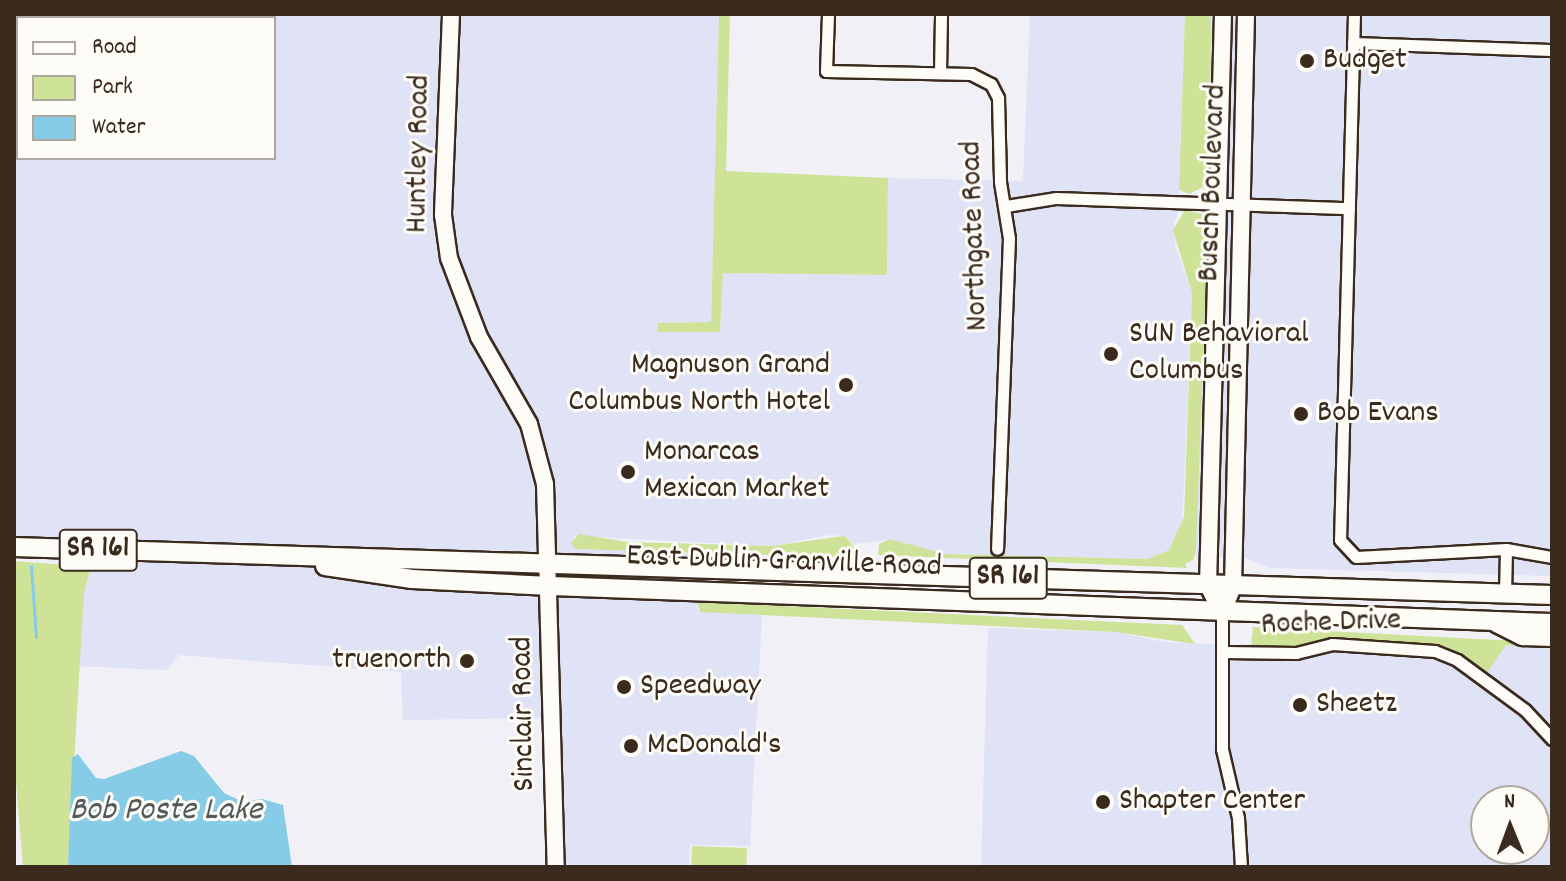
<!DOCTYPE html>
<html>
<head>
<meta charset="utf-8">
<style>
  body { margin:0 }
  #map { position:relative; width:1566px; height:881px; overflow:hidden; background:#f0f0f6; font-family:Dekko,sans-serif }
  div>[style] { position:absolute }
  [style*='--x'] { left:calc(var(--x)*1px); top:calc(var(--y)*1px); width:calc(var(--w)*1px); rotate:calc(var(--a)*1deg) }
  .built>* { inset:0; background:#e0e2f5 }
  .green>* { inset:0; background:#cee398; transform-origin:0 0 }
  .water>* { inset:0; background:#86cce7 }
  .stream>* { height:3px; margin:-1.5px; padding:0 1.5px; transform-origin:1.5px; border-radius:1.5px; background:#86cce7 }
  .roads { filter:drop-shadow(2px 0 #3b2a1e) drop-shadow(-2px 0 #3b2a1e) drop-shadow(0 2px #3b2a1e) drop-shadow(0 -2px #3b2a1e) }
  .street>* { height:11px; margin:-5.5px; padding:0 5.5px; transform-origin:5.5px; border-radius:5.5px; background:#fdfcf7 }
  .secondary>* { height:16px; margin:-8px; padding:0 8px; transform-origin:8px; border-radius:8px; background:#fdfcf7 }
  .primary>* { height:18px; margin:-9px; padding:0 9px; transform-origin:9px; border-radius:9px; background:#fdfcf7 }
  .highway>* { height:20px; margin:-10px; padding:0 10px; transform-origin:10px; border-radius:10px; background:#fdfcf7 }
  .dots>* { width:22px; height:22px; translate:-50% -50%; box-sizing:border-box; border:4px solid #fdfcf7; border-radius:50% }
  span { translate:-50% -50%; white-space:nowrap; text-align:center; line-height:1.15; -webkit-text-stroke:6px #fdfcf7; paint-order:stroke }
  .shield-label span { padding:2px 6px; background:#fdfcf7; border:2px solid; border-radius:6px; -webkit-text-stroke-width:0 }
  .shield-label { font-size:30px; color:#3b2a1e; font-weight:700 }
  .poi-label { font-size:32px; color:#3b2a1e }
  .left { translate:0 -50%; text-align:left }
  .right { translate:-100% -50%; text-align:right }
  .street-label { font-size:32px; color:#3b2a1e }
  .water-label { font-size:34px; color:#525b5a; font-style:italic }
  .frame { position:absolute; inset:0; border:16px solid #3b2a1e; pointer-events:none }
  .legend { position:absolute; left:16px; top:16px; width:260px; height:144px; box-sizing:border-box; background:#fdfcf7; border:2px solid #afa8a0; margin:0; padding:10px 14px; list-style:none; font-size:24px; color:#3b2a1e }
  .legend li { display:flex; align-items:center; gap:16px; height:40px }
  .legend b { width:40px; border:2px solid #afa8a0 }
  .north { position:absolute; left:1470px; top:785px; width:80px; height:80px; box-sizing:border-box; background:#fdfcf7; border:2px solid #afa8a0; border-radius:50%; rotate:359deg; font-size:22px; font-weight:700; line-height:32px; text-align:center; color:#3b2a1e }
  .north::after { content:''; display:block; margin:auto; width:28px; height:36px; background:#3b2a1e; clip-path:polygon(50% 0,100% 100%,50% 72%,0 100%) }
</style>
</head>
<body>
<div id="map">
  <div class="built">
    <div style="clip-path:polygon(evenodd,14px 14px,719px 14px,711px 322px,658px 323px,658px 332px,720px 331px,723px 273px,887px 275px,888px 178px,1023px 181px,1030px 14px,1185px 14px,1178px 214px,1174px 221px,1175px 245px,1192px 293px,1182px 529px,1169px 550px,1149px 559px,944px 554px,884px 540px,854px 544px,845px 536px,830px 535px,771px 546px,574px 536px,576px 549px,697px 553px,697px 610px,762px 614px,750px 846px,690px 845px,689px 867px,557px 867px,555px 718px,403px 720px,401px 672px,179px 655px,167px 670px,74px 666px,80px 592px,91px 563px,14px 538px,14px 14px,18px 18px,274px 18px,274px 158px,18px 158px,18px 18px)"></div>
    <div style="clip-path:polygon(1210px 14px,1552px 14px,1552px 576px,1270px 568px,1245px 558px,1195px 556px)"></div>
    <div style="clip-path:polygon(evenodd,988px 628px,1115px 632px,1164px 642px,1224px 645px,1296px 648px,1330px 640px,1433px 644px,1486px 673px,1506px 645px,1552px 649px,1552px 867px,981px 867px,988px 628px,1486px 801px,1534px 801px,1534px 849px,1486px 849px,1486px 801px)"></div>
  </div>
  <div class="green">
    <div style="clip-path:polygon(719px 14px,730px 14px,726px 171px,888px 178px,887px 275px,723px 273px,720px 332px,657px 332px,658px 323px,711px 322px)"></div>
    <div style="clip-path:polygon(1185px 14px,1210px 14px,1211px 36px,1209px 170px,1203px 187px,1189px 194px,1179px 190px)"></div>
    <div style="clip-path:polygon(1185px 210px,1202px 214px,1208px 227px,1196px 550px,1193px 560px,1185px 564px,1187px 568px,878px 555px,879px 544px,890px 539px,944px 554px,1148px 559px,1169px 550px,1184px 517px,1192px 293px,1173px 230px)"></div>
    <div style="clip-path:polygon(579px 534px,627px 542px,771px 546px,845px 536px,856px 549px,850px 558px,576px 549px,571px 543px)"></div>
    <div style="clip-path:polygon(14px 561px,91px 567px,84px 592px,68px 867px,23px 867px,14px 758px)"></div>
    <div style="clip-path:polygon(697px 602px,1182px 625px,1195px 644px,1115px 632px,700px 612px)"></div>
    <div style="clip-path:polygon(1253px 627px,1552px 643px,1552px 649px,1506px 645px,1487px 673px,1447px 647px,1433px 644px,1330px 640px,1296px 648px,1251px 646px)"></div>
    <div style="left:692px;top:846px;width:55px;height:21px;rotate:2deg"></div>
  </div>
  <div class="water">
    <div style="clip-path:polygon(181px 751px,194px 756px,224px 793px,243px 802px,262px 799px,283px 805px,292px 867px,68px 867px,72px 758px,78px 754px,96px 778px,104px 779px)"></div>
  </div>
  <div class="stream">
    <div style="--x:31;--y:566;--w:71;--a:86"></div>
  </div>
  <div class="roads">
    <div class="street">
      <div style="--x:828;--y:14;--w:57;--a:92"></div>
      <div style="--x:826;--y:71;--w:145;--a:1.2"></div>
      <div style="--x:971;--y:74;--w:22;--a:27"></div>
      <div style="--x:991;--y:84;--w:16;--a:63"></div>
      <div style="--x:998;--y:98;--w:84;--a:88.6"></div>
      <div style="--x:1000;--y:182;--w:57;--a:80.9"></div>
      <div style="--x:1009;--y:238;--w:311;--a:92.2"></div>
      <div style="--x:1354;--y:14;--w:526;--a:91.52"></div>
      <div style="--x:1340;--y:540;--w:23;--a:47"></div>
      <div style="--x:1356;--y:557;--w:150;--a:-3.1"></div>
      <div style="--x:1506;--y:549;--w:47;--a:9.9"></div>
      <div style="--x:1353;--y:43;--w:199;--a:2"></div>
      <div style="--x:940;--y:73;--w:59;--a:-89"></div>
      <div style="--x:1006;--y:206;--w:51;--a:-9.1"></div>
      <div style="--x:1056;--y:198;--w:293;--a:2"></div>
      <div style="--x:1505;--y:594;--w:45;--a:-88.7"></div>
      <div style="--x:1222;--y:613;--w:136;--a:90"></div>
      <div style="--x:1222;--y:749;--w:71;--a:76.9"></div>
      <div style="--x:1238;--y:818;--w:49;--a:86.5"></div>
      <div style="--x:1224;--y:652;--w:72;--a:0.8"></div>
      <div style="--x:1296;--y:653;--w:37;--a:-14"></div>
      <div style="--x:1332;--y:644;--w:103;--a:3.9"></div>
      <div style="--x:1435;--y:651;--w:24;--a:22"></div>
      <div style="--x:1457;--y:660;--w:84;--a:36.3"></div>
      <div style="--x:1525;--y:710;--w:40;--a:47"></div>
    </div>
    <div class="secondary">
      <div style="--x:451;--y:14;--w:201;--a:92.3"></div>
      <div style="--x:443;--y:215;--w:43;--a:82.1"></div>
      <div style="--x:449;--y:258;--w:85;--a:69.2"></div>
      <div style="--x:479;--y:337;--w:100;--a:60.1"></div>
      <div style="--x:529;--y:424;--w:62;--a:75.1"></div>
      <div style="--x:545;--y:484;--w:383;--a:88.4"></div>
      <div style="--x:1222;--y:613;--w:30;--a:-117"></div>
      <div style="--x:1208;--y:586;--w:572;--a:-88.5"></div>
      <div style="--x:1222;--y:613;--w:28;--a:-67"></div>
      <div style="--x:1233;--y:587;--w:573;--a:-88.7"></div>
    </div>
    <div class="primary">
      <div style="--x:14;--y:547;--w:1539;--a:1.79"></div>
      <div style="--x:325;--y:566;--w:88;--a:8.5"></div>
      <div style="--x:412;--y:579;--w:139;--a:2.9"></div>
      <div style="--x:551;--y:586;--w:1002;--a:2.12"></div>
    </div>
    <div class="highway">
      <div style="--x:1497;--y:622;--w:29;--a:27"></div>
      <div style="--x:1523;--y:635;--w:29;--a:2"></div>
    </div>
  </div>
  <div class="dots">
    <div style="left:1307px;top:61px;background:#3b2a1e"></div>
    <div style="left:1111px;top:354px;background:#3b2a1e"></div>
    <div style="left:846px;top:385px;background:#3b2a1e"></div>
    <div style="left:1301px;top:414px;background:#3b2a1e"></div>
    <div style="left:628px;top:472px;background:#3b2a1e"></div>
    <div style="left:467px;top:661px;background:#3b2a1e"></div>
    <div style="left:624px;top:687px;background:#3b2a1e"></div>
    <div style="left:1300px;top:705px;background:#3b2a1e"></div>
    <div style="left:631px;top:746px;background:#3b2a1e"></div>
    <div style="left:1103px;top:802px;background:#3b2a1e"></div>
  </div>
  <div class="shield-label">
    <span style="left:98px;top:550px">SR 161</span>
    <span style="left:1008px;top:578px">SR 161</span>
  </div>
  <div class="poi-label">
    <span class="left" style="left:1323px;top:61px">Budget</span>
    <span class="left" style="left:1129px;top:354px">SUN Behavioral<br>Columbus</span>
    <span class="right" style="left:830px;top:385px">Magnuson Grand<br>Columbus North Hotel</span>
    <span class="left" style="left:1317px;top:414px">Bob Evans</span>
    <span class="left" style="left:644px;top:472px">Monarcas<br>Mexican Market</span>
    <span class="right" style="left:451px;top:661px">truenorth</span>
    <span class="left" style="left:640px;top:687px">Speedway</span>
    <span class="left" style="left:1316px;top:705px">Sheetz</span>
    <span class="left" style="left:647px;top:746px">McDonald's</span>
    <span class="left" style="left:1119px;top:802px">Shapter Center</span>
  </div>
  <div class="street-label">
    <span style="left:420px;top:154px;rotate:-89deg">Huntley Road</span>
    <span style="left:1214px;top:183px;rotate:-88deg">Busch Boulevard</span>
    <span style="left:976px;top:236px;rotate:-92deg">Northgate Road</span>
    <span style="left:784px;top:563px;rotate:2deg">East Dublin Granville Road</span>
    <span style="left:1331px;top:624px;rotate:-2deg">Roche Drive</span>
    <span style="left:525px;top:714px;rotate:-91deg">Sinclair Road</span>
  </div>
  <div class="water-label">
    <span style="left:166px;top:812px">Bob Poste Lake</span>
  </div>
  <div class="frame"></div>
  <ul class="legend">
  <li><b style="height:10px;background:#fdfcf7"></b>Road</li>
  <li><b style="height:22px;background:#cee398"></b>Park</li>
  <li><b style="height:22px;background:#86cce7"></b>Water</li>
  </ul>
  <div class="north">N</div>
</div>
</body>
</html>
